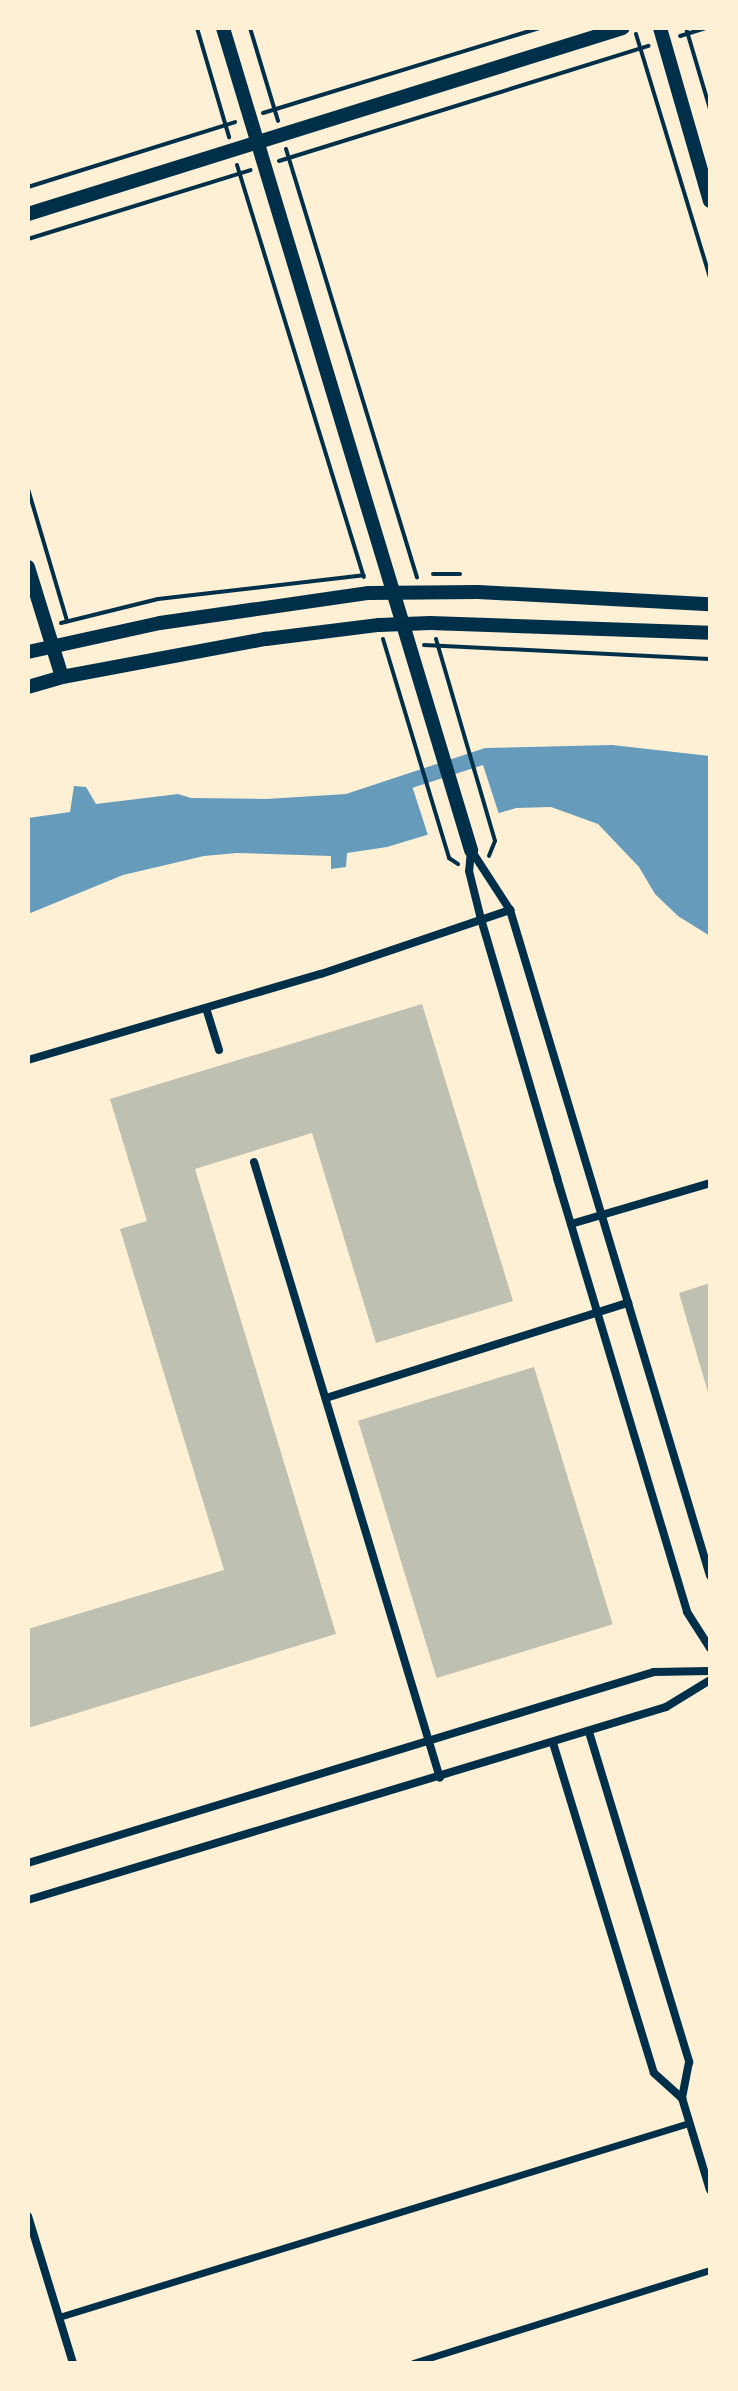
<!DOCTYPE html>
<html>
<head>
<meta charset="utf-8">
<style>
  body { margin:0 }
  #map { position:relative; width:738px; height:2391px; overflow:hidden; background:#fdf0d5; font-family:"Fira Sans",sans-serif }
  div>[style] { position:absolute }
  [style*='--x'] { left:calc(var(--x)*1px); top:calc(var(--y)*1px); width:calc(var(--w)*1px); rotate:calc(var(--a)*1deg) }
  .water>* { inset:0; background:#669bbc }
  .pier>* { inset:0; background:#fdf0d5; transform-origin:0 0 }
  .building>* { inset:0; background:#bec0b2; transform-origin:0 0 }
  .path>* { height:4px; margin:-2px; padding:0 2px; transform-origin:2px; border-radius:2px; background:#003049 }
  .pedestrian>* { height:7px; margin:-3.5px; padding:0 3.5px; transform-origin:3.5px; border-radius:3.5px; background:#003049 }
  .minor>* { height:8px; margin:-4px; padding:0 4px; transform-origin:4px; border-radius:4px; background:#003049 }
  .tertiary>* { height:14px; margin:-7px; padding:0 7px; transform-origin:7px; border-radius:7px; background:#003049 }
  span { translate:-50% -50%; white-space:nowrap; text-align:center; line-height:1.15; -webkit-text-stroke:6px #fdf0d5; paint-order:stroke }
  .frame { position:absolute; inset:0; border:30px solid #fdf0d5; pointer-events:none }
</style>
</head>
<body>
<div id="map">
  <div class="water">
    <div style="clip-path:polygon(612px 745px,710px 756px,710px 936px,678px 916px,655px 894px,639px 867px,598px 824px,551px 807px,516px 808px,387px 847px,347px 853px,346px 867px,331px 869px,331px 856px,237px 853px,204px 856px,123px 875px,28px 914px,28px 818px,70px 812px,74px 786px,86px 787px,96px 804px,178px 794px,191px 798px,266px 799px,346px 794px,485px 748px)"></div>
  </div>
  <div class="pier">
    <div style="left:483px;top:765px;width:54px;height:74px;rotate:72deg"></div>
  </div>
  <div class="building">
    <div style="clip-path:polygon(422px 1004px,513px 1301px,376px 1343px,312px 1133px,195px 1169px,336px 1634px,28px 1728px,28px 1629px,224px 1570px,120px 1229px,147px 1221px,110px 1099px)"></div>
    <div style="clip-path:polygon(710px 1283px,710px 1395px,709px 1396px,679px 1293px)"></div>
    <div style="left:534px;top:1367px;width:269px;height:184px;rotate:73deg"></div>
  </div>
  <div class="path">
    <div style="--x:197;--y:28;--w:114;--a:73.6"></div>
    <div style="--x:250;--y:28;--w:97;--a:73.2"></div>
    <div style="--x:686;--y:28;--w:84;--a:73.5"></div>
    <div style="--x:636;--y:34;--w:255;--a:73.1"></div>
    <div style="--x:680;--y:36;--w:27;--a:-17"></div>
    <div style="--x:263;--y:113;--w:290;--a:-17.1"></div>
    <div style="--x:286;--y:149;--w:448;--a:73"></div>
    <div style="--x:279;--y:161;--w:387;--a:-17.3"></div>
    <div style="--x:237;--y:165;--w:431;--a:72.9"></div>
    <div style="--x:28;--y:187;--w:217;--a:-17.4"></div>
    <div style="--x:28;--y:239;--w:233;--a:-17.2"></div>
    <div style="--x:28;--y:489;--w:138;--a:73.5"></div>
    <div style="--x:433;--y:574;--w:27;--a:0"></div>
    <div style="--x:61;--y:623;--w:100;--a:-13.9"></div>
    <div style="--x:158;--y:599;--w:207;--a:-6.6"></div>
    <div style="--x:383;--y:639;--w:229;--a:73.2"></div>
    <div style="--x:449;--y:858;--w:11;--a:34"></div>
    <div style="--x:436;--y:639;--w:210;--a:73.7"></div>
    <div style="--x:495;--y:841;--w:16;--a:112"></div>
    <div style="--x:424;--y:645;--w:286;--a:2.8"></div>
  </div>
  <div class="pedestrian">
    <div style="--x:59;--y:2317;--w:659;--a:-17.12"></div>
    <div style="--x:413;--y:2363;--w:311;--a:-17.4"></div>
  </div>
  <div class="minor">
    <div style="--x:471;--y:850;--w:21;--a:95"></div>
    <div style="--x:469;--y:871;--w:49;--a:76"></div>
    <div style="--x:481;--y:919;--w:270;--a:73.6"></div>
    <div style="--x:557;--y:1178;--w:453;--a:73.3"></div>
    <div style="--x:687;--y:1612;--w:43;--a:57.4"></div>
    <div style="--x:471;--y:850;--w:72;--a:57"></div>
    <div style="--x:510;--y:910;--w:695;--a:73.28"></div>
    <div style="--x:206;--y:1008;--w:44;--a:72.8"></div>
    <div style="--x:28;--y:1060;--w:305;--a:-16.4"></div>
    <div style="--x:321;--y:974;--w:200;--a:-18.7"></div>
    <div style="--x:254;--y:1162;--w:643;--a:73.2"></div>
    <div style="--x:571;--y:1224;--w:145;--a:-16.4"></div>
    <div style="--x:326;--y:1398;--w:317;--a:-17.5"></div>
    <div style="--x:589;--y:1732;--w:345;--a:73.1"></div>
    <div style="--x:689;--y:2062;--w:37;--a:101"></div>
    <div style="--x:682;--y:2098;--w:96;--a:73.1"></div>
    <div style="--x:553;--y:1743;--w:345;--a:73"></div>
    <div style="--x:654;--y:2073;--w:38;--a:42"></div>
    <div style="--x:28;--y:1863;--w:654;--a:-16.97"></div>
    <div style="--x:654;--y:1672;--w:56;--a:-1"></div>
    <div style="--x:28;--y:1900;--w:667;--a:-16.83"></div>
    <div style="--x:666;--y:1707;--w:52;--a:-31.5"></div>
    <div style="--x:28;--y:2216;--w:154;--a:73"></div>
  </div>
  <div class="tertiary">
    <div style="--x:223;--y:28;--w:859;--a:73.21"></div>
    <div style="--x:660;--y:28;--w:180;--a:73.9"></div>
    <div style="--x:28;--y:214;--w:623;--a:-17.36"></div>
    <div style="--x:28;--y:567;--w:115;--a:72.8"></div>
    <div style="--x:28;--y:652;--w:135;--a:-12.4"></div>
    <div style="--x:160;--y:623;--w:211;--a:-8.2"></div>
    <div style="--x:369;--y:593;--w:109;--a:-0.5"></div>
    <div style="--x:478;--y:592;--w:232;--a:3"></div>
    <div style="--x:28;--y:687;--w:35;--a:-16"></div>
    <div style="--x:62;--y:677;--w:208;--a:-10.6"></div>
    <div style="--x:266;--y:639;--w:114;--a:-7.1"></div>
    <div style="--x:379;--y:625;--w:51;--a:-2.2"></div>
    <div style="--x:430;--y:623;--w:280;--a:2"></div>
  </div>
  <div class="frame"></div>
</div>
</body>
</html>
